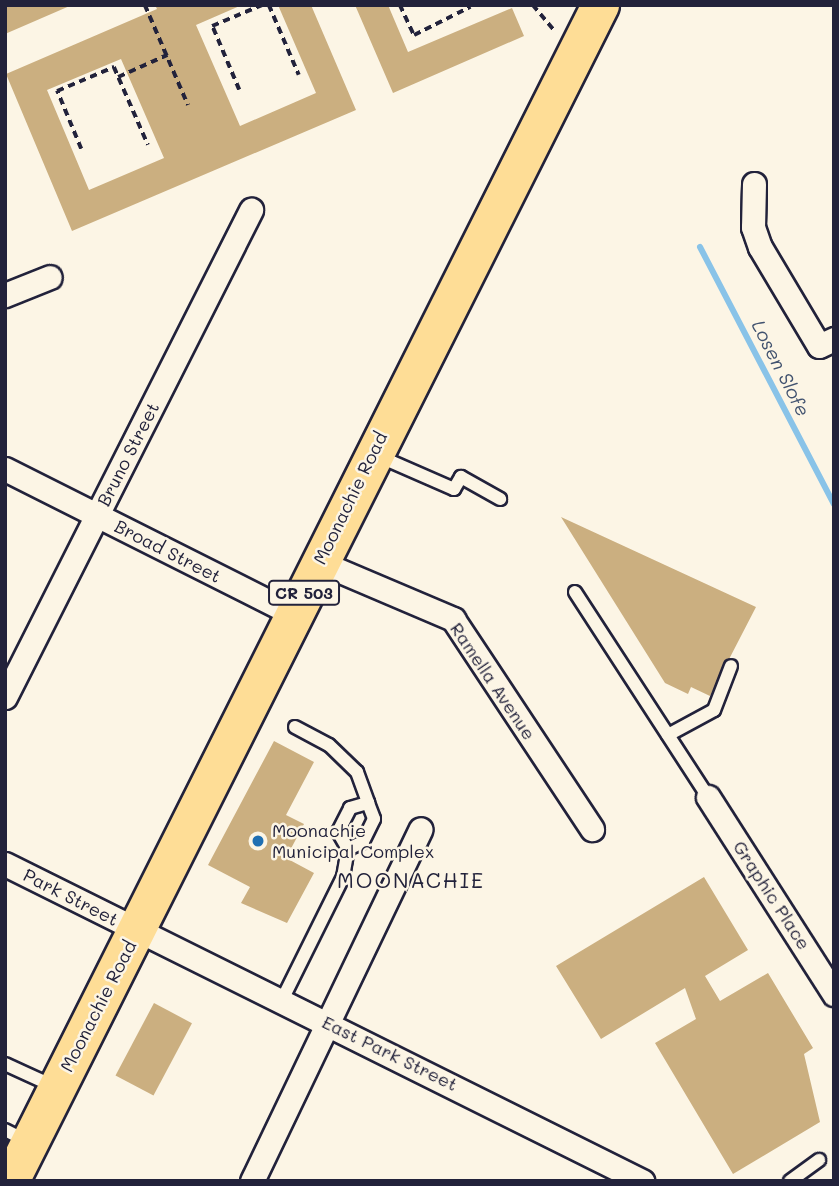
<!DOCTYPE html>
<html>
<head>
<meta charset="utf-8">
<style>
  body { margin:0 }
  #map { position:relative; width:839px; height:1186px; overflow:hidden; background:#fcf5e5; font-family:Mali,sans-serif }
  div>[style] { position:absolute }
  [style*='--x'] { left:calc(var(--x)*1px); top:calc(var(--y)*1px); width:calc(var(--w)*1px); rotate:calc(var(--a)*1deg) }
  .stream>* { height:6px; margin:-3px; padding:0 3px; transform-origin:3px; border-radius:3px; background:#89c3e8 }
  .building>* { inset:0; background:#cbaf80; transform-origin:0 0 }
  .path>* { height:3.5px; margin-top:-1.75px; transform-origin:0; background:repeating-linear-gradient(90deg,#22223b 0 7px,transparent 0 12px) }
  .roads { filter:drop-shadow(2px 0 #22223b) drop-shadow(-2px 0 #22223b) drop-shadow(0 2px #22223b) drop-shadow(0 -2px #22223b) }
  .lane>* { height:12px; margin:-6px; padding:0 6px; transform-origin:6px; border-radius:6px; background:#fcf5e5 }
  .street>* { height:23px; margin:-11.5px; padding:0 11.5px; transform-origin:11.5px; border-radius:11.5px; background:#fcf5e5 }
  .primary>* { height:37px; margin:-18.5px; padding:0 18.5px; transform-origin:18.5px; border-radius:18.5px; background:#fedd96 }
  .dots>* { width:19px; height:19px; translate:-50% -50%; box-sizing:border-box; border:4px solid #fcf5e5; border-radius:50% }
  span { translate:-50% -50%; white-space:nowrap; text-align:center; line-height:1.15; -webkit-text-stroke:5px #fcf5e5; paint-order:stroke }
  .shield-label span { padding:2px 5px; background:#fcf5e5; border:2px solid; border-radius:5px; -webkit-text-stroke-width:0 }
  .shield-label { font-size:16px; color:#22223b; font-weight:700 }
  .street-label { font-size:18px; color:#22223b }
  .poi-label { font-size:18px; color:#22223b }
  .left { translate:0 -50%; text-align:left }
  .water-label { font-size:19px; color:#41526f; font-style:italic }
  .quarter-label { font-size:21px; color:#22223b; letter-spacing:2px }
  .frame { position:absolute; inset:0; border:7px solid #22223b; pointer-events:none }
</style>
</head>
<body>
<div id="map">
  <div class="stream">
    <div style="--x:700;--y:247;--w:290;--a:62.5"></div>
  </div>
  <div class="building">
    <div style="clip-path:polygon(5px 5px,72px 5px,5px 34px)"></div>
    <div style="clip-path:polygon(evenodd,155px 5px,242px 5px,196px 25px,240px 126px,316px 93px,278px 5px,311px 5px,356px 110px,72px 231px,6px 74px,157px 9px,155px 5px,121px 59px,164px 158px,89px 190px,47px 90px,121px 59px)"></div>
    <div style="clip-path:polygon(355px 5px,388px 5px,408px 52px,512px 8px,524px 36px,393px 93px)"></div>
    <div style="clip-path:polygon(561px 517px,756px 607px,710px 696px,691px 687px,688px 694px,665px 683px)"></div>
    <div style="clip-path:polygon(274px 741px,314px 762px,286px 815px,304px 824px,286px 858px,314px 873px,287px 923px,241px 903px,250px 887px,208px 865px)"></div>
    <div style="clip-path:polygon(704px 877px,748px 950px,705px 976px,720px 1001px,768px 973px,813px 1048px,804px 1054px,820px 1122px,733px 1174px,655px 1043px,696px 1019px,685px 988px,601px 1039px,556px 966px)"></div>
    <div style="left:154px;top:1003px;width:43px;height:82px;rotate:28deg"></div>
  </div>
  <div class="path">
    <div style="--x:145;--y:5;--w:109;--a:66.7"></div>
    <div style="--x:269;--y:5;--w:76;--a:66.8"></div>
    <div style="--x:400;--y:5;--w:33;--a:65"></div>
    <div style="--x:414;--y:35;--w:63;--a:-26.6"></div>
    <div style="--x:533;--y:5;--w:35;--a:50"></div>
    <div style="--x:118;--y:77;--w:54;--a:-24.2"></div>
    <div style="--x:239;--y:90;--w:69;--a:-112.9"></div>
    <div style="--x:212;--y:26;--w:54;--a:-22.8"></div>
    <div style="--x:81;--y:149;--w:63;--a:-112.5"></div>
    <div style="--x:57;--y:91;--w:62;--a:-22.8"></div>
    <div style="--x:114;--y:67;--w:85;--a:66.4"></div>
  </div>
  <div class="roads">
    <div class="lane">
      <div style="--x:376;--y:455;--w:85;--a:23.6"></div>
      <div style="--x:454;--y:489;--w:14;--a:-60"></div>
      <div style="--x:461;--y:477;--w:45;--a:29.4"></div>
      <div style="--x:575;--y:592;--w:244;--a:57"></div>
      <div style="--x:295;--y:727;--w:38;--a:28"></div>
      <div style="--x:329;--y:745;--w:39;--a:44"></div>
      <div style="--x:357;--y:772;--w:33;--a:70"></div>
      <div style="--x:668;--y:735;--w:52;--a:-28.5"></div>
      <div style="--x:714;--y:710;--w:47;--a:-68.9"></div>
      <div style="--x:282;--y:1000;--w:137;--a:-63.6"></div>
      <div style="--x:343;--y:877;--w:28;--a:-80"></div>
      <div style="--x:348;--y:849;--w:20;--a:-120"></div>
      <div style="--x:338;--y:832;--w:27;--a:-63"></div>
      <div style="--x:350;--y:808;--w:19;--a:-16"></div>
      <div style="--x:368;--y:803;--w:17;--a:69"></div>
      <div style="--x:374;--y:819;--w:25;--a:116"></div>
      <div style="--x:363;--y:842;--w:17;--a:155"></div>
      <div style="--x:5;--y:1064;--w:53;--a:24.6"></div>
      <div style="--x:5;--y:1130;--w:25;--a:27"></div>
      <div style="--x:790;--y:1181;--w:36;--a:-36"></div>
    </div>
    <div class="street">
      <div style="--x:754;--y:184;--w:43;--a:91.3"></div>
      <div style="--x:753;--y:227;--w:21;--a:71"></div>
      <div style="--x:760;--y:247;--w:115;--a:59.2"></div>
      <div style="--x:819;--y:346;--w:17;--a:-25"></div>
      <div style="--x:5;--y:295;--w:48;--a:-21.8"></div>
      <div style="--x:5;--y:469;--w:322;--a:26.7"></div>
      <div style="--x:319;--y:562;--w:146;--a:23"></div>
      <div style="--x:453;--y:619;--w:252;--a:56.5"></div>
      <div style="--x:5;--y:697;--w:546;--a:-63.2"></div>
      <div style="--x:708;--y:797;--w:234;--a:57.4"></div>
      <div style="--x:5;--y:864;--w:712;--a:26.46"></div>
      <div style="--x:252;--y:1181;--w:390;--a:-64.4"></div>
    </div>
    <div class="primary">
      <div style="--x:10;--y:1181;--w:1316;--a:-63.36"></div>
    </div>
  </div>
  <div class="dots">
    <div style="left:258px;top:841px;background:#1f6fb2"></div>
  </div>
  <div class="shield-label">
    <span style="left:304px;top:593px">CR 503</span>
  </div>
  <div class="street-label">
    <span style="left:128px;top:454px;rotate:-63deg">Bruno Street</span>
    <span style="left:350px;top:498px;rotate:-64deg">Moonachie Road</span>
    <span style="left:168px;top:551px;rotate:27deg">Broad Street</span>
    <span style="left:493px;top:681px;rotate:56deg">Ramella Avenue</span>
    <span style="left:772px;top:895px;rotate:57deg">Graphic Place</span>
    <span style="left:71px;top:897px;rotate:27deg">Park Street</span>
    <span style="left:98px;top:1006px;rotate:-63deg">Moonachie Road</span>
    <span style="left:390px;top:1053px;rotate:26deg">East Park Street</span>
  </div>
  <div class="poi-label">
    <span class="left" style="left:272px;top:841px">Moonachie<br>Municipal Complex</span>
  </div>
  <div class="water-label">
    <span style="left:781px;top:368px;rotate:63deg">Losen Slofe</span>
  </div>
  <div class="quarter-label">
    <span style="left:411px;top:880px">MOONACHIE</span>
  </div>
  <div class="frame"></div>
</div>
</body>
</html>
